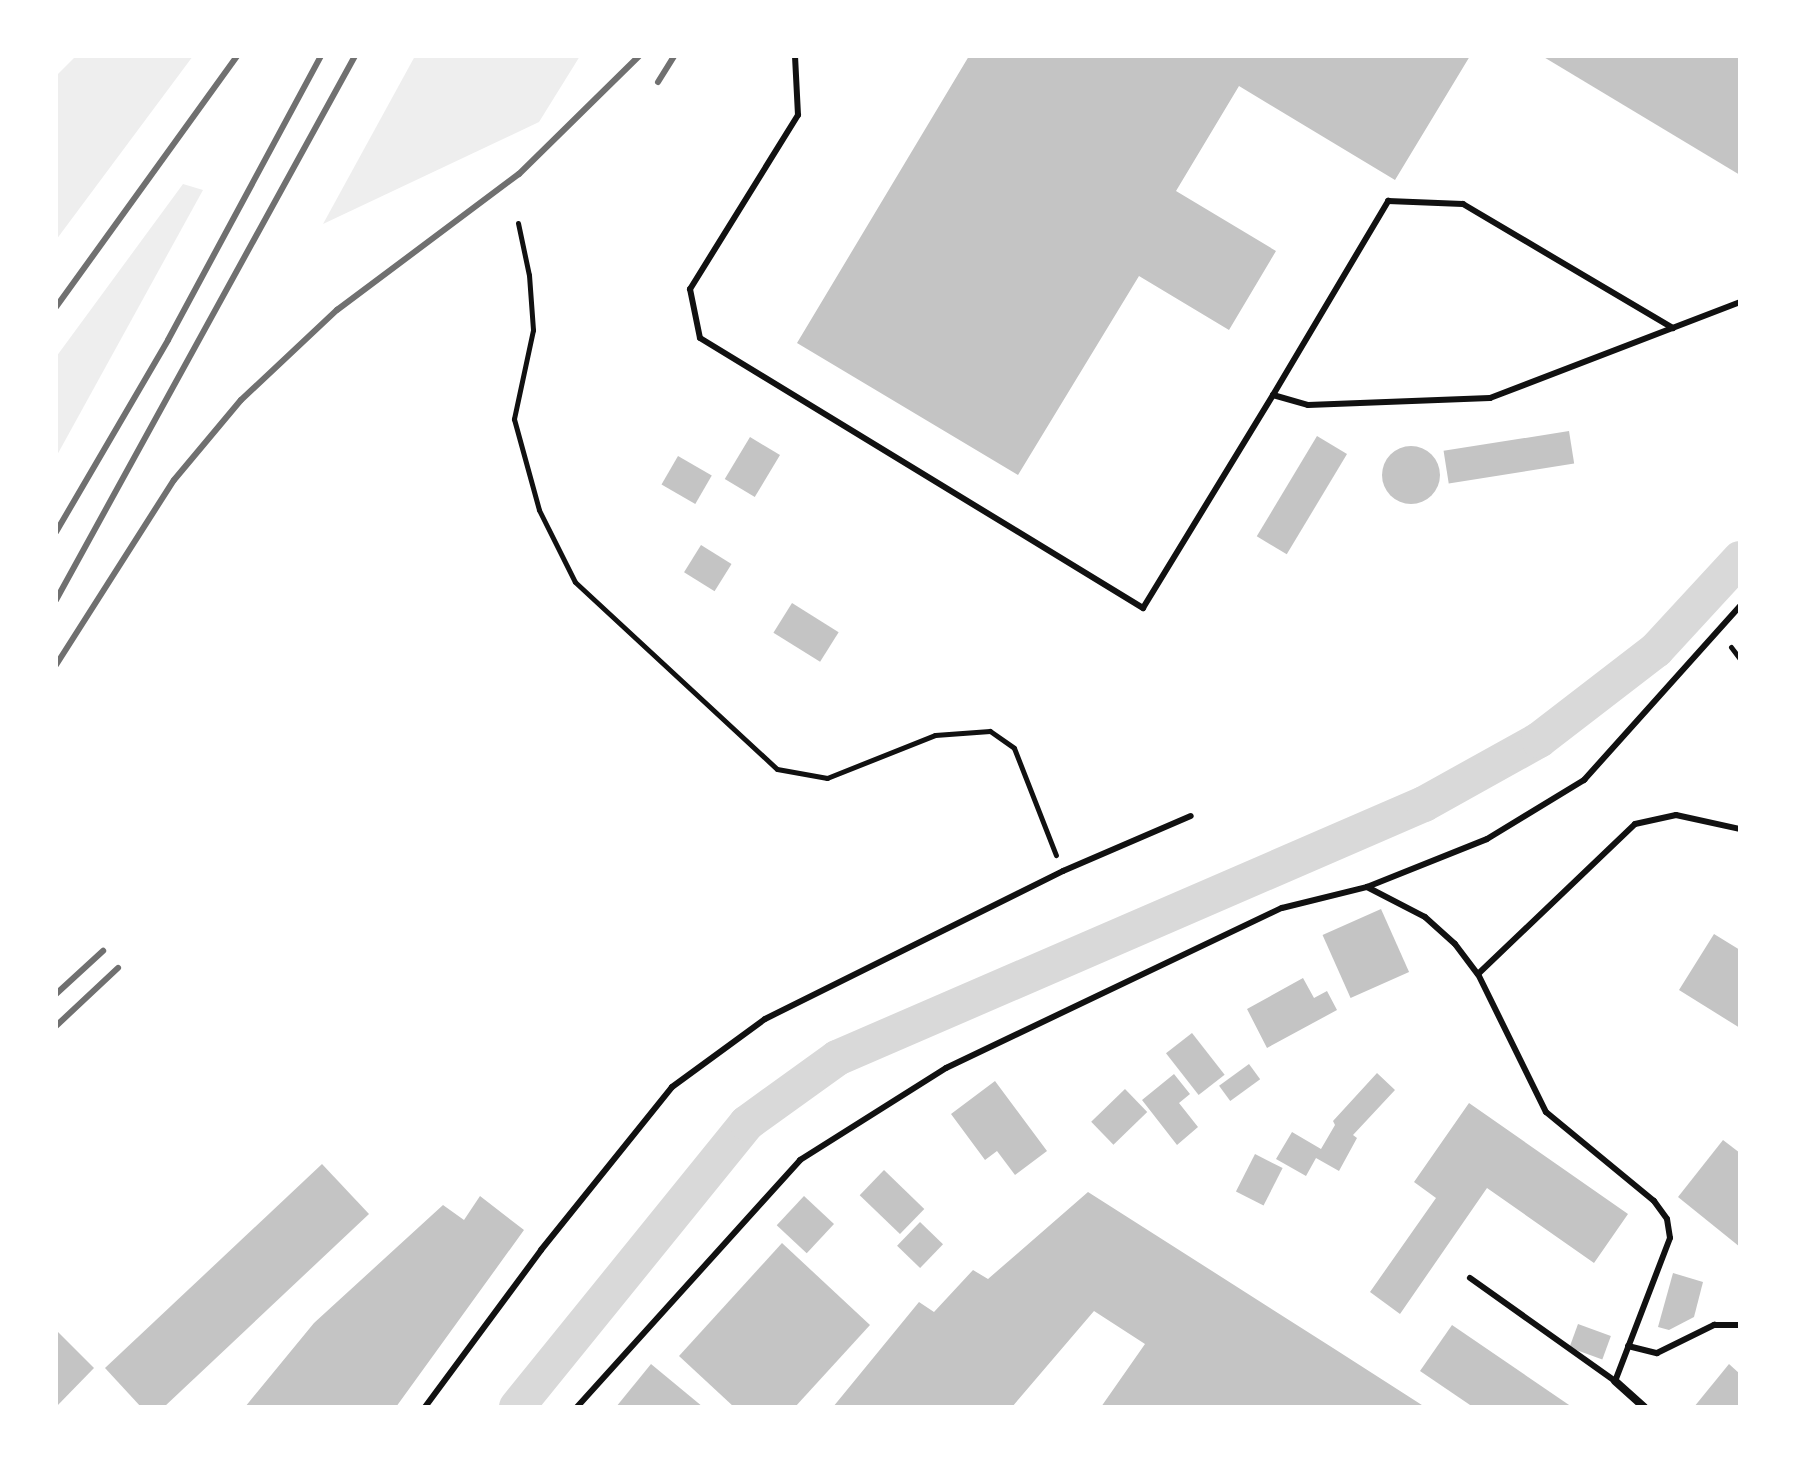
<!DOCTYPE html>
<html>
<head>
<meta charset="utf-8">
<style>
  body { margin:0 }
  #map { position:relative; width:1796px; height:1463px; overflow:hidden; background:#fff; font-family:Figtree,sans-serif }
  div>[style] { position:absolute }
  [style*='--x'] { left:calc(var(--x)*1px); top:calc(var(--y)*1px); width:calc(var(--w)*1px); rotate:calc(var(--a)*1deg) }
  .green>* { inset:0; background:#eee }
  .canal>* { height:36px; margin:-18px; padding:0 18px; transform-origin:18px; border-radius:18px; background:#d9d9d9 }
  .building>* { inset:0; background:#c4c4c4; transform-origin:0 0 }
  .round { border-radius:50% }
  .path>* { height:5px; margin:-2.5px; padding:0 2.5px; transform-origin:2.5px; border-radius:2.5px; background:#111 }
  .service>* { height:6px; margin:-3px; padding:0 3px; transform-origin:3px; border-radius:3px; background:#111 }
  .minor>* { height:8px; margin:-4px; padding:0 4px; transform-origin:4px; border-radius:4px; background:#111 }
  .rail>* { height:6px; margin:-3px; padding:0 3px; transform-origin:3px; border-radius:3px; background:#707070 }
  span { translate:-50% -50%; white-space:nowrap; text-align:center; line-height:1.15; -webkit-text-stroke:7px #fff; paint-order:stroke }
  .frame { position:absolute; inset:0; border:58px solid #fff; pointer-events:none }
</style>
</head>
<body>
<div id="map">
  <div class="green">
    <div style="clip-path:polygon(76px 56px,193px 56px,56px 240px,56px 76px)"></div>
    <div style="clip-path:polygon(415px 56px,580px 56px,539px 122px,323px 224px)"></div>
    <div style="clip-path:polygon(183px 184px,203px 190px,56px 457px,56px 357px)"></div>
  </div>
  <div class="canal">
    <div style="--x:517;--y:1407;--w:365;--a:-51"></div>
    <div style="--x:747;--y:1123;--w:111;--a:-35.8"></div>
    <div style="--x:837;--y:1058;--w:640;--a:-23.4"></div>
    <div style="--x:1424;--y:804;--w:132;--a:-29.1"></div>
    <div style="--x:1539;--y:740;--w:148;--a:-37.6"></div>
    <div style="--x:1656;--y:650;--w:124;--a:-47.3"></div>
  </div>
  <div class="building">
    <div style="clip-path:polygon(969px 56px,1470px 56px,1395px 180px,1239px 86px,1176px 191px,1276px 251px,1229px 330px,1139px 276px,1018px 475px,797px 343px)"></div>
    <div style="clip-path:polygon(1542px 56px,1740px 56px,1740px 175px)"></div>
    <div style="left:1569px;top:431px;width:33px;height:127px;rotate:81deg"></div>
    <div style="left:1317px;top:436px;width:35px;height:117px;rotate:31deg"></div>
    <div style="left:750px;top:437px;width:35px;height:49px;rotate:31deg"></div>
    <div class="round" style="left:1382px;top:446px;width:58px;height:58px"></div>
    <div style="left:678px;top:456px;width:39px;height:33px;rotate:30deg"></div>
    <div style="left:701px;top:545px;width:36px;height:32px;rotate:32deg"></div>
    <div style="left:792px;top:603px;width:55px;height:35px;rotate:32deg"></div>
    <div style="left:1381px;top:909px;width:69px;height:64px;rotate:66deg"></div>
    <div style="clip-path:polygon(1714px 934px,1740px 950px,1740px 1028px,1679px 990px)"></div>
    <div style="clip-path:polygon(1303px 978px,1314px 998px,1327px 991px,1337px 1010px,1267px 1048px,1247px 1009px)"></div>
    <div style="left:1192px;top:1033px;width:53px;height:33px;rotate:52deg"></div>
    <div style="left:1249px;top:1064px;width:19px;height:37px;rotate:54deg"></div>
    <div style="clip-path:polygon(1377px 1073px,1395px 1090px,1353px 1135px,1357px 1138px,1339px 1171px,1316px 1158px,1306px 1176px,1276px 1159px,1292px 1132px,1321px 1149px,1335px 1125px,1333px 1121px)"></div>
    <div style="clip-path:polygon(1174px 1074px,1190px 1094px,1179px 1103px,1198px 1127px,1177px 1145px,1142px 1100px)"></div>
    <div style="clip-path:polygon(995px 1081px,1047px 1151px,1015px 1175px,997px 1151px,985px 1160px,951px 1114px)"></div>
    <div style="left:1125px;top:1089px;width:32px;height:47px;rotate:46deg"></div>
    <div style="clip-path:polygon(1469px 1103px,1628px 1214px,1594px 1263px,1487px 1188px,1400px 1314px,1370px 1292px,1436px 1198px,1414px 1182px)"></div>
    <div style="clip-path:polygon(1723px 1140px,1740px 1153px,1740px 1247px,1678px 1197px)"></div>
    <div style="left:1255px;top:1154px;width:31px;height:42px;rotate:27deg"></div>
    <div style="clip-path:polygon(322px 1164px,369px 1214px,164px 1407px,141px 1407px,105px 1368px)"></div>
    <div style="left:884px;top:1170px;width:56px;height:35px;rotate:44deg"></div>
    <div style="clip-path:polygon(1088px 1192px,1333px 1348px,1425px 1407px,1101px 1407px,1145px 1344px,1094px 1311px,1012px 1407px,833px 1407px,919px 1302px,934px 1312px,973px 1270px,988px 1279px)"></div>
    <div style="clip-path:polygon(480px 1196px,524px 1230px,396px 1407px,245px 1407px,314px 1323px,443px 1205px,464px 1220px)"></div>
    <div style="left:804px;top:1196px;width:41px;height:40px;rotate:43deg"></div>
    <div style="left:920px;top:1222px;width:32px;height:33px;rotate:44deg"></div>
    <div style="clip-path:polygon(782px 1243px,870px 1325px,795px 1407px,734px 1407px,679px 1356px)"></div>
    <div style="clip-path:polygon(1673px 1273px,1703px 1282px,1694px 1317px,1669px 1330px,1658px 1327px)"></div>
    <div style="left:1578px;top:1324px;width:35px;height:25px;rotate:20deg"></div>
    <div style="clip-path:polygon(1452px 1325px,1572px 1407px,1473px 1407px,1420px 1371px)"></div>
    <div style="clip-path:polygon(56px 1330px,94px 1368px,56px 1407px)"></div>
    <div style="clip-path:polygon(651px 1364px,703px 1407px,616px 1407px)"></div>
    <div style="clip-path:polygon(1729px 1364px,1740px 1374px,1740px 1407px,1694px 1407px)"></div>
  </div>
  <div class="path">
    <div style="--x:518;--y:223;--w:53;--a:78.1"></div>
    <div style="--x:529;--y:275;--w:55;--a:85.8"></div>
    <div style="--x:533;--y:330;--w:91;--a:102.1"></div>
    <div style="--x:514;--y:419;--w:94;--a:74.6"></div>
    <div style="--x:539;--y:510;--w:80;--a:63.4"></div>
    <div style="--x:575;--y:582;--w:275;--a:42.8"></div>
    <div style="--x:777;--y:769;--w:51;--a:10.2"></div>
    <div style="--x:827;--y:778;--w:116;--a:-21.7"></div>
    <div style="--x:935;--y:735;--w:55;--a:-4.2"></div>
    <div style="--x:990;--y:731;--w:29;--a:35"></div>
    <div style="--x:1014;--y:748;--w:115;--a:68.6"></div>
    <div style="--x:1731;--y:647;--w:15;--a:53"></div>
  </div>
  <div class="service">
    <div style="--x:795;--y:56;--w:59;--a:87.1"></div>
    <div style="--x:798;--y:115;--w:205;--a:121.8"></div>
    <div style="--x:690;--y:289;--w:50;--a:78.5"></div>
    <div style="--x:700;--y:338;--w:519;--a:31.36"></div>
    <div style="--x:1143;--y:608;--w:250;--a:-58.6"></div>
    <div style="--x:1273;--y:395;--w:36;--a:16"></div>
    <div style="--x:1308;--y:405;--w:182;--a:-2.2"></div>
    <div style="--x:1490;--y:398;--w:268;--a:-21"></div>
    <div style="--x:1273;--y:395;--w:226;--a:-59.3"></div>
    <div style="--x:1388;--y:201;--w:75;--a:2.3"></div>
    <div style="--x:1463;--y:204;--w:244;--a:30.6"></div>
    <div style="--x:1367;--y:887;--w:65;--a:27.3"></div>
    <div style="--x:1425;--y:917;--w:40;--a:42"></div>
    <div style="--x:1455;--y:944;--w:38;--a:53"></div>
    <div style="--x:1478;--y:974;--w:154;--a:63.8"></div>
    <div style="--x:1546;--y:1112;--w:140;--a:39.5"></div>
    <div style="--x:1654;--y:1201;--w:22;--a:54"></div>
    <div style="--x:1667;--y:1219;--w:19;--a:81"></div>
    <div style="--x:1670;--y:1238;--w:153;--a:111"></div>
    <div style="--x:1615;--y:1381;--w:178;--a:-144.6"></div>
    <div style="--x:1478;--y:974;--w:217;--a:-43.7"></div>
    <div style="--x:1635;--y:824;--w:42;--a:-12.4"></div>
    <div style="--x:1676;--y:815;--w:66;--a:12.3"></div>
    <div style="--x:1628;--y:1346;--w:30;--a:14"></div>
    <div style="--x:1657;--y:1353;--w:64;--a:-26.2"></div>
    <div style="--x:1714;--y:1325;--w:26;--a:0"></div>
    <div style="--x:425;--y:1407;--w:195;--a:-53.5"></div>
    <div style="--x:541;--y:1250;--w:209;--a:-51.2"></div>
    <div style="--x:672;--y:1087;--w:115;--a:-36.2"></div>
    <div style="--x:765;--y:1019;--w:333;--a:-26.4"></div>
    <div style="--x:1063;--y:871;--w:139;--a:-23.3"></div>
    <div style="--x:577;--y:1407;--w:333;--a:-47.9"></div>
    <div style="--x:800;--y:1160;--w:173;--a:-32.2"></div>
    <div style="--x:946;--y:1068;--w:372;--a:-25.5"></div>
    <div style="--x:1282;--y:908;--w:88;--a:-13.9"></div>
    <div style="--x:1367;--y:887;--w:129;--a:-21.8"></div>
    <div style="--x:1487;--y:839;--w:114;--a:-31.3"></div>
    <div style="--x:1584;--y:780;--w:234;--a:-48.1"></div>
  </div>
  <div class="minor">
    <div style="--x:1615;--y:1381;--w:39;--a:42"></div>
  </div>
  <div class="rail">
    <div style="--x:658;--y:82;--w:31;--a:-58"></div>
    <div style="--x:56;--y:307;--w:309;--a:-54.2"></div>
    <div style="--x:56;--y:532;--w:222;--a:-59.7"></div>
    <div style="--x:168;--y:340;--w:323;--a:-61.7"></div>
    <div style="--x:56;--y:600;--w:621;--a:-61.21"></div>
    <div style="--x:56;--y:665;--w:219;--a:-57.5"></div>
    <div style="--x:174;--y:480;--w:104;--a:-50.1"></div>
    <div style="--x:241;--y:400;--w:132;--a:-43.2"></div>
    <div style="--x:337;--y:310;--w:227;--a:-36.8"></div>
    <div style="--x:519;--y:174;--w:168;--a:-44.5"></div>
    <div style="--x:56;--y:994;--w:64;--a:-42.5"></div>
    <div style="--x:56;--y:1026;--w:85;--a:-43.1"></div>
  </div>
  <div class="frame"></div>
</div>
</body>
</html>
